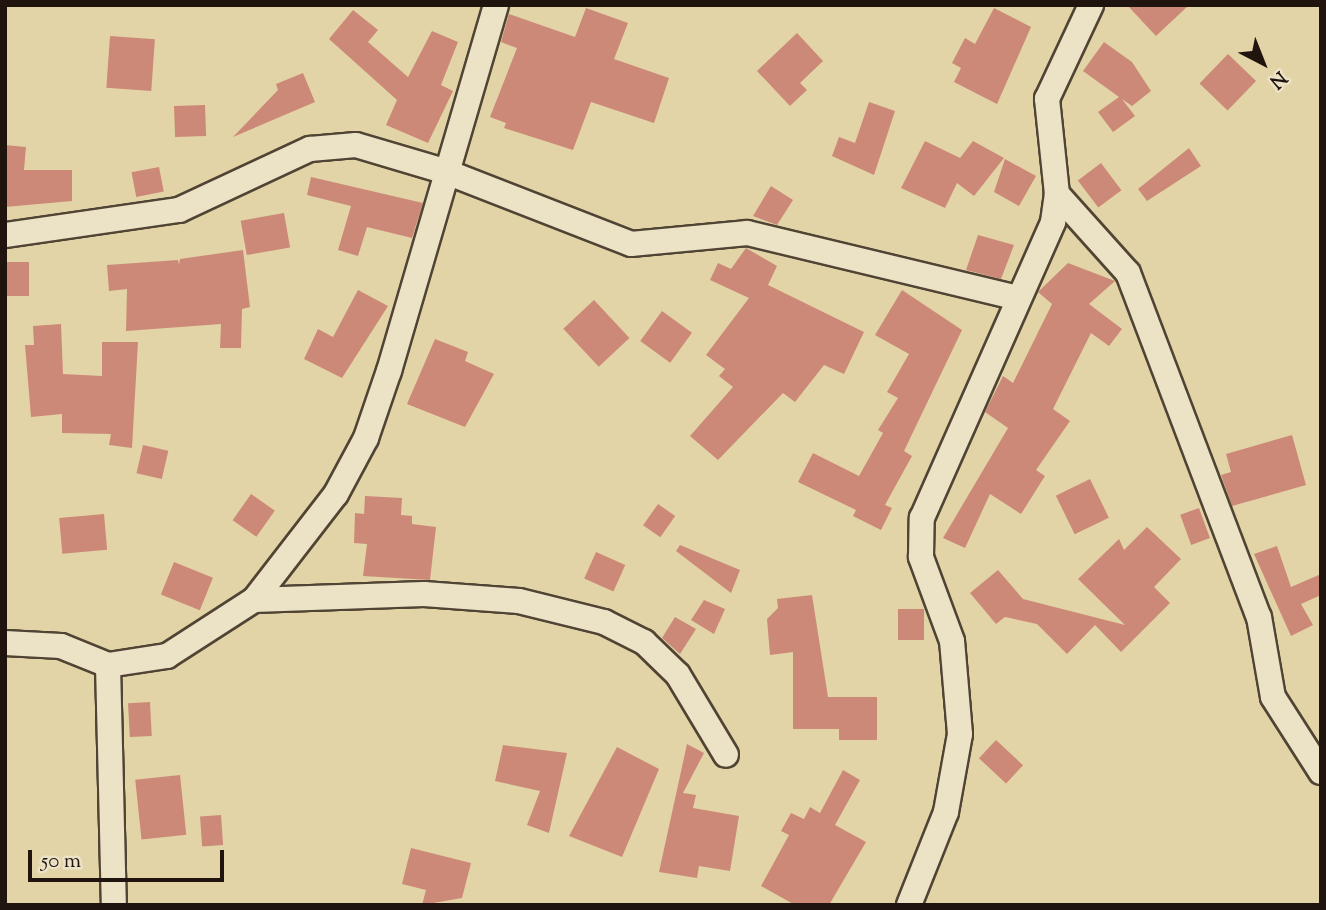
<!DOCTYPE html>
<html>
<head>
<meta charset="utf-8">
<style>
  body { margin:0 }
  #map { position:relative; width:1326px; height:910px; overflow:hidden; background:#e2d4a7; font-family:"Sorts Mill Goudy",serif }
  div>[style] { position:absolute }
  [style*='--x'] { left:calc(var(--x)*1px); top:calc(var(--y)*1px); width:calc(var(--w)*1px); rotate:calc(var(--a)*1deg) }
  .building>* { inset:0; background:#cd8977; transform-origin:0 0 }
  .roads { filter:drop-shadow(2px 0 #504434) drop-shadow(-2px 0 #504434) drop-shadow(0 2px #504434) drop-shadow(0 -2px #504434) }
  .minor>* { height:24px; margin:-12px; padding:0 12px; transform-origin:12px; border-radius:12px; background:#ece3c6 }
  span { translate:-50% -50%; white-space:nowrap; text-align:center; line-height:1.15; -webkit-text-stroke:5px #ece3c6; paint-order:stroke }
  .frame { position:absolute; inset:0; border:7px solid #20140e; pointer-events:none }
  .north { position:absolute; left:1228px; top:28px; width:70px; height:70px; -webkit-text-stroke:5px #ece3c6; paint-order:stroke; rotate:138deg; font-size:19px; font-weight:700; line-height:28px; text-align:center; color:#20140e }
  .north::after { content:''; display:block; margin:auto; width:24px; height:32px; background:#20140e; clip-path:polygon(50% 0,100% 100%,50% 72%,0 100%) }
  .scale { position:absolute; left:28px; top:850px; width:196px; height:32px; box-sizing:border-box; border:4px solid #20140e; border-top:0; padding-left:9px; font-size:21px; line-height:24px; white-space:nowrap; color:#20140e; -webkit-text-stroke:5px #ece3c6; paint-order:stroke }
</style>
</head>
<body>
<div id="map">
  <div class="building">
    <div style="clip-path:polygon(1127px 5px,1189px 5px,1156px 36px)"></div>
    <div style="clip-path:polygon(586px 8px,628px 23px,614px 59px,669px 78px,654px 123px,591px 102px,573px 150px,504px 128px,506px 123px,490px 117px,517px 48px,501px 42px,509px 14px,575px 37px)"></div>
    <div style="clip-path:polygon(994px 8px,1031px 27px,997px 104px,954px 82px,961px 68px,952px 63px,965px 38px,975px 44px)"></div>
    <div style="clip-path:polygon(353px 10px,378px 30px,368px 42px,408px 77px,432px 31px,458px 42px,441px 85px,453px 91px,428px 143px,386px 125px,397px 100px,329px 39px)"></div>
    <div style="clip-path:polygon(797px 33px,823px 61px,800px 83px,807px 90px,790px 106px,757px 71px)"></div>
    <div style="left:110px;top:36px;width:45px;height:52px;rotate:4deg"></div>
    <div style="clip-path:polygon(1104px 42px,1132px 62px,1151px 91px,1132px 106px,1122px 99px,1135px 116px,1113px 132px,1098px 112px,1119px 97px,1083px 71px)"></div>
    <div style="left:1228px;top:54px;width:39px;height:41px;rotate:44deg"></div>
    <div style="clip-path:polygon(303px 73px,315px 102px,233px 137px,278px 90px,276px 84px)"></div>
    <div style="clip-path:polygon(869px 102px,895px 111px,874px 175px,832px 156px,839px 137px,855px 143px)"></div>
    <div style="left:205px;top:105px;width:31px;height:31px;rotate:88deg"></div>
    <div style="clip-path:polygon(925px 141px,960px 158px,973px 141px,1004px 158px,974px 196px,957px 183px,945px 208px,901px 188px)"></div>
    <div style="clip-path:polygon(5px 145px,26px 147px,24px 170px,72px 170px,72px 201px,5px 207px)"></div>
    <div style="clip-path:polygon(1189px 148px,1201px 166px,1147px 201px,1138px 189px)"></div>
    <div style="clip-path:polygon(1005px 159px,1036px 176px,1019px 206px,994px 192px)"></div>
    <div style="left:1101px;top:163px;width:34px;height:29px;rotate:53deg"></div>
    <div style="left:159px;top:167px;width:25px;height:28px;rotate:79deg"></div>
    <div style="clip-path:polygon(311px 177px,423px 203px,412px 238px,367px 227px,358px 256px,338px 250px,351px 206px,307px 195px)"></div>
    <div style="clip-path:polygon(771px 186px,793px 200px,777px 225px,753px 216px)"></div>
    <div style="left:284px;top:213px;width:35px;height:44px;rotate:80deg"></div>
    <div style="clip-path:polygon(978px 235px,1014px 245px,1001px 279px,966px 270px)"></div>
    <div style="clip-path:polygon(746px 248px,777px 266px,768px 285px,864px 332px,844px 374px,824px 365px,795px 402px,783px 393px,718px 460px,690px 436px,733px 387px,719px 376px,725px 369px,706px 355px,749px 298px,710px 280px,718px 263px,731px 269px)"></div>
    <div style="clip-path:polygon(243px 250px,250px 307px,242px 309px,241px 348px,220px 348px,221px 324px,126px 331px,127px 289px,109px 291px,107px 265px,178px 260px,179px 265px,180px 259px)"></div>
    <div style="left:6px;top:262px;width:23px;height:34px"></div>
    <div style="clip-path:polygon(1068px 263px,1115px 281px,1089px 304px,1122px 329px,1109px 346px,1091px 333px,1053px 409px,1070px 421px,1036px 470px,1045px 476px,1021px 514px,990px 494px,965px 548px,943px 538px,1008px 428px,985px 412px,1003px 376px,1013px 383px,1052px 304px,1038px 292px)"></div>
    <div style="clip-path:polygon(358px 290px,388px 306px,342px 378px,304px 359px,318px 329px,333px 337px)"></div>
    <div style="clip-path:polygon(902px 290px,962px 330px,904px 451px,912px 456px,885px 505px,892px 508px,881px 530px,853px 516px,856px 510px,798px 482px,813px 453px,859px 476px,883px 433px,878px 430px,898px 398px,887px 392px,909px 354px,875px 335px)"></div>
    <div style="left:594px;top:300px;width:52px;height:42px;rotate:47deg"></div>
    <div style="left:662px;top:311px;width:37px;height:37px;rotate:36deg"></div>
    <div style="clip-path:polygon(61px 324px,63px 374px,102px 376px,102px 342px,138px 342px,132px 448px,109px 445px,111px 434px,62px 433px,62px 414px,31px 417px,25px 345px,34px 345px,33px 326px)"></div>
    <div style="clip-path:polygon(435px 339px,468px 352px,465px 361px,494px 374px,465px 427px,407px 404px)"></div>
    <div style="clip-path:polygon(1292px 435px,1306px 485px,1232px 506px,1221px 475px,1231px 472px,1226px 454px)"></div>
    <div style="left:143px;top:445px;width:26px;height:29px;rotate:13deg"></div>
    <div style="left:1090px;top:479px;width:43px;height:38px;rotate:64deg"></div>
    <div style="left:251px;top:494px;width:29px;height:32px;rotate:35deg"></div>
    <div style="clip-path:polygon(365px 496px,402px 498px,401px 515px,412px 516px,412px 524px,436px 527px,430px 580px,363px 576px,367px 544px,354px 543px,355px 513px,364px 514px)"></div>
    <div style="left:658px;top:504px;width:21px;height:26px;rotate:35deg"></div>
    <div style="left:1199px;top:508px;width:32px;height:20px;rotate:70deg"></div>
    <div style="left:104px;top:514px;width:36px;height:45px;rotate:85deg"></div>
    <div style="clip-path:polygon(1147px 527px,1181px 559px,1154px 587px,1170px 603px,1121px 652px,1095px 625px,1067px 654px,1037px 624px,1005px 617px,996px 624px,970px 593px,998px 570px,1023px 599px,1125px 625px,1078px 579px,1119px 539px,1124px 550px)"></div>
    <div style="clip-path:polygon(680px 545px,740px 570px,731px 593px,676px 551px)"></div>
    <div style="clip-path:polygon(1277px 546px,1291px 587px,1321px 574px,1321px 595px,1301px 604px,1313px 625px,1291px 636px,1254px 554px)"></div>
    <div style="left:596px;top:552px;width:32px;height:29px;rotate:24deg"></div>
    <div style="left:174px;top:562px;width:42px;height:35px;rotate:22deg"></div>
    <div style="clip-path:polygon(812px 595px,828px 697px,877px 697px,877px 740px,839px 740px,839px 729px,793px 729px,793px 652px,770px 655px,767px 619px,778px 608px,777px 599px)"></div>
    <div style="clip-path:polygon(704px 600px,725px 609px,714px 634px,691px 620px)"></div>
    <div style="left:898px;top:609px;width:26px;height:31px"></div>
    <div style="clip-path:polygon(675px 617px,696px 629px,680px 654px,662px 638px)"></div>
    <div style="left:150px;top:702px;width:34px;height:22px;rotate:87deg"></div>
    <div style="left:996px;top:740px;width:37px;height:25px;rotate:43deg"></div>
    <div style="clip-path:polygon(687px 744px,704px 753px,683px 793px,696px 795px,693px 808px,739px 816px,730px 871px,699px 866px,697px 878px,659px 872px)"></div>
    <div style="clip-path:polygon(503px 745px,567px 753px,549px 833px,527px 825px,540px 791px,495px 781px)"></div>
    <div style="clip-path:polygon(617px 747px,659px 769px,622px 857px,569px 836px)"></div>
    <div style="clip-path:polygon(843px 770px,860px 780px,835px 825px,866px 842px,829px 905px,795px 905px,761px 886px,789px 835px,781px 831px,791px 813px,804px 819px,810px 807px,820px 813px)"></div>
    <div style="left:180px;top:775px;width:60px;height:45px;rotate:84deg"></div>
    <div style="left:221px;top:815px;width:30px;height:21px;rotate:86deg"></div>
    <div style="clip-path:polygon(411px 848px,471px 863px,462px 898px,422px 905px,426px 890px,402px 884px)"></div>
  </div>
  <div class="roads">
    <div class="minor">
      <div style="--x:1057;--y:194;--w:106;--a:48.1"></div>
      <div style="--x:1128;--y:273;--w:368;--a:69.2"></div>
      <div style="--x:1259;--y:617;--w:81;--a:80.1"></div>
      <div style="--x:1273;--y:697;--w:89;--a:57.4"></div>
      <div style="--x:5;--y:235;--w:176;--a:-8.2"></div>
      <div style="--x:179;--y:210;--w:145;--a:-25"></div>
      <div style="--x:310;--y:149;--w:46;--a:-5"></div>
      <div style="--x:356;--y:145;--w:92;--a:16.5"></div>
      <div style="--x:444;--y:171;--w:201;--a:21.3"></div>
      <div style="--x:631;--y:244;--w:117;--a:-5.4"></div>
      <div style="--x:747;--y:233;--w:278;--a:13.5"></div>
      <div style="--x:254;--y:600;--w:170;--a:-2"></div>
      <div style="--x:424;--y:594;--w:95;--a:4.2"></div>
      <div style="--x:519;--y:601;--w:88;--a:13.9"></div>
      <div style="--x:604;--y:622;--w:45;--a:26.6"></div>
      <div style="--x:644;--y:642;--w:47;--a:44.1"></div>
      <div style="--x:678;--y:675;--w:93;--a:59"></div>
      <div style="--x:5;--y:643;--w:56;--a:3.1"></div>
      <div style="--x:61;--y:646;--w:51;--a:22"></div>
      <div style="--x:108;--y:665;--w:60;--a:-8.7"></div>
      <div style="--x:167;--y:656;--w:103;--a:-32.8"></div>
      <div style="--x:254;--y:600;--w:134;--a:-52.3"></div>
      <div style="--x:336;--y:494;--w:64;--a:-61.8"></div>
      <div style="--x:366;--y:438;--w:71;--a:-71.1"></div>
      <div style="--x:389;--y:371;--w:381;--a:-73.7"></div>
      <div style="--x:108;--y:665;--w:240;--a:88.6"></div>
      <div style="--x:909;--y:905;--w:100;--a:-68.3"></div>
      <div style="--x:946;--y:812;--w:79;--a:-79.8"></div>
      <div style="--x:960;--y:734;--w:93;--a:-94.9"></div>
      <div style="--x:952;--y:641;--w:90;--a:-110.3"></div>
      <div style="--x:921;--y:557;--w:39;--a:-89"></div>
      <div style="--x:922;--y:518;--w:324;--a:-66.1"></div>
      <div style="--x:1053;--y:222;--w:28;--a:-82"></div>
      <div style="--x:1057;--y:194;--w:96;--a:-96"></div>
      <div style="--x:1047;--y:99;--w:104;--a:-64.9"></div>
    </div>
  </div>
  <div class="frame"></div>
  <div class="north">N</div>
  <div class="scale">50 m</div>
</div>
</body>
</html>
